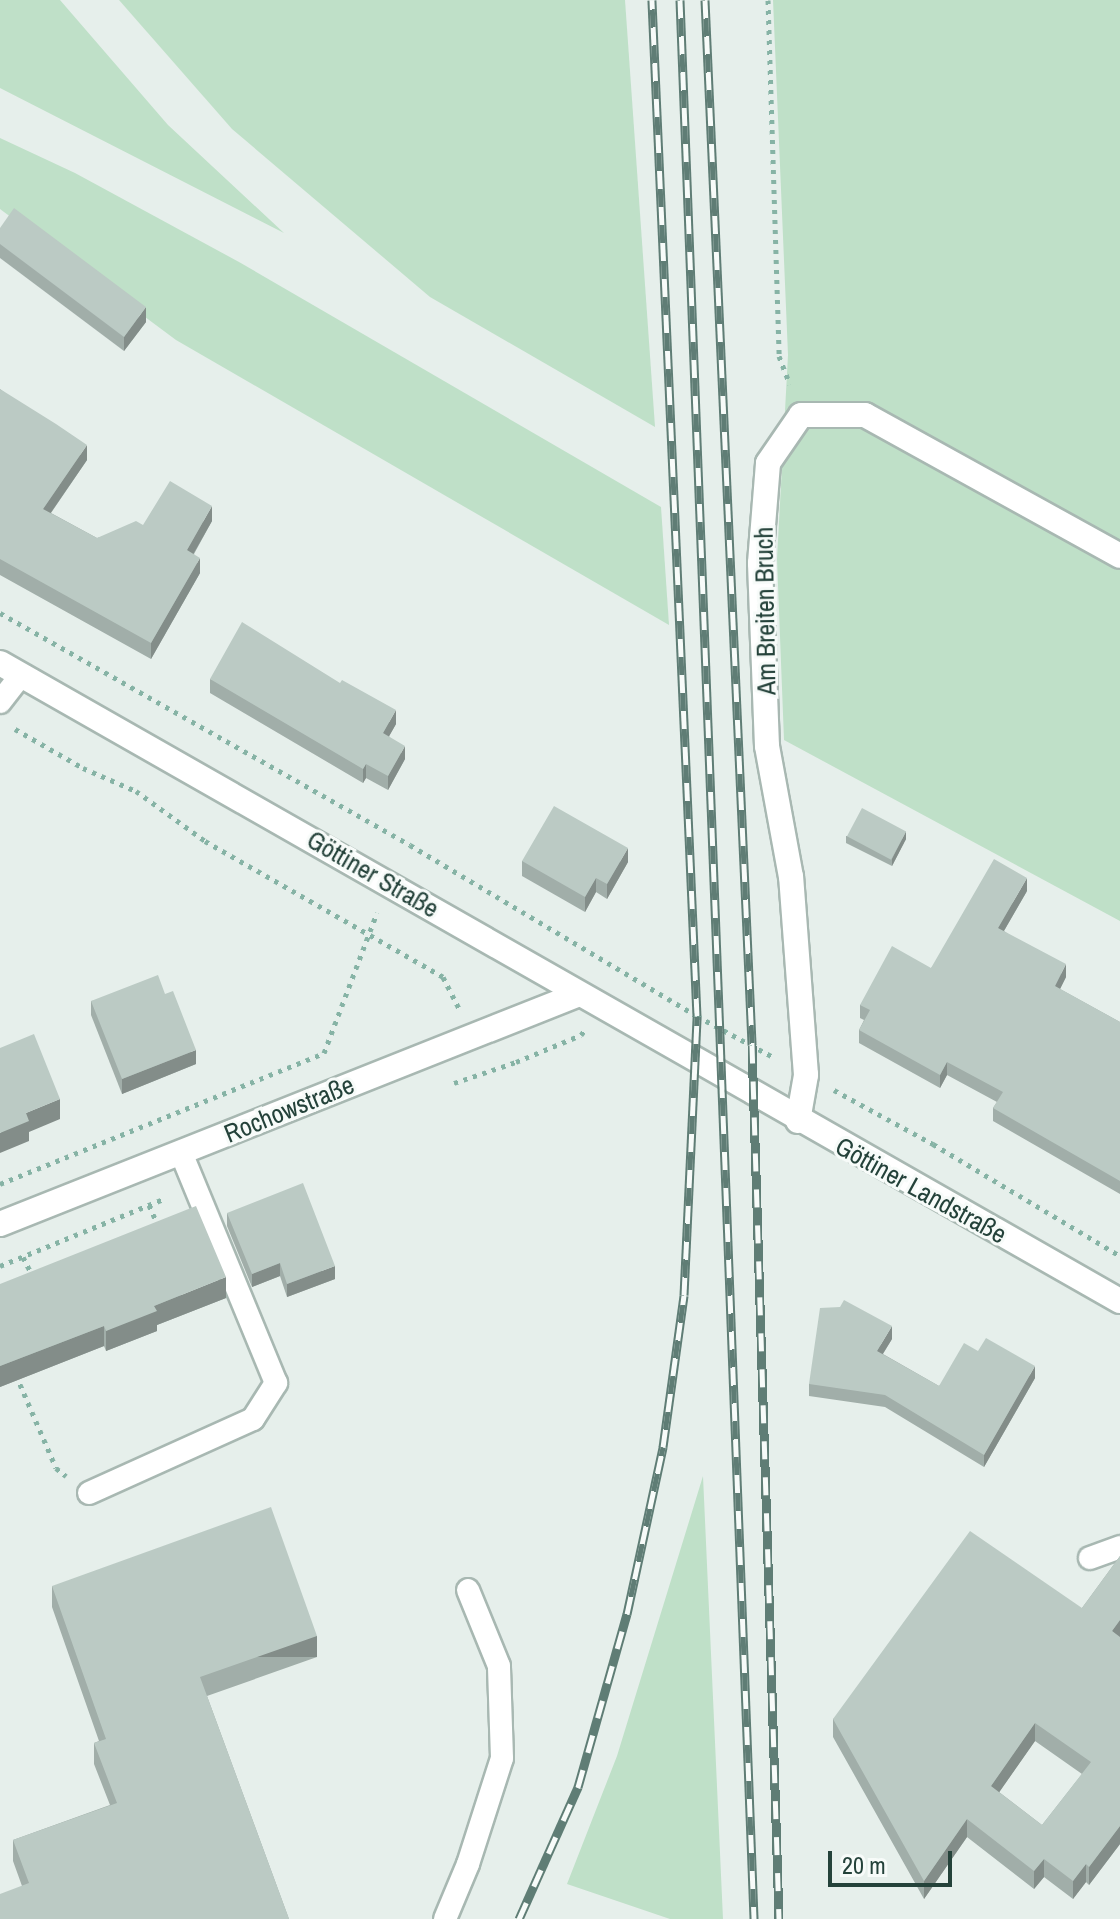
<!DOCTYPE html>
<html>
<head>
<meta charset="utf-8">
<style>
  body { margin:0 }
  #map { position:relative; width:1120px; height:1919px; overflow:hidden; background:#e6efeb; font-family:"Archivo Narrow",sans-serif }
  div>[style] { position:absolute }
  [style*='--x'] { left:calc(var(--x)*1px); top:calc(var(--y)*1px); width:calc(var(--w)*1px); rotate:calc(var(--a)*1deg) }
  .green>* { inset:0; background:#bfe0c8 }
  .path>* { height:5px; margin-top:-2.5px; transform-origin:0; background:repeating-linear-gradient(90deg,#86b3a5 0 4px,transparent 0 10px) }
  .roads { filter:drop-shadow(2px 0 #a8b8b2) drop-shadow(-2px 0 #a8b8b2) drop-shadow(0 2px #a8b8b2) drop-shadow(0 -2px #a8b8b2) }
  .lane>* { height:22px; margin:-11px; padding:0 11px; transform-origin:11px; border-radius:11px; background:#fff }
  .street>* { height:24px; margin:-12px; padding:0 12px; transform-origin:12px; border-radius:12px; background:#fff }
  .secondary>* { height:24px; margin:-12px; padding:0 12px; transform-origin:12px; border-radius:12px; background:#fff }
  .rail>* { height:9px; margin-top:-4.5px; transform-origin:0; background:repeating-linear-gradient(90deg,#f7fbf9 0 18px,#5f7d75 0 36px); box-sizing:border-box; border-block:2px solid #5f7d75 }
  .wall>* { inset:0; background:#a1aea9 }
  .shaded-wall>* { inset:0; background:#838d89; transform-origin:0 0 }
  .building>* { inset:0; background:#bbcac4; transform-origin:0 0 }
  span { translate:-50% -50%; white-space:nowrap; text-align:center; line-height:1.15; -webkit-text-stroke:6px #f7fbf9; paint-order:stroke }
  .street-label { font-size:26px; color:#24423a }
  .scale { position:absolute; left:828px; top:1851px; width:124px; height:36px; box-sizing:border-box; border:4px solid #24423a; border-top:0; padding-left:10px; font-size:24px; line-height:28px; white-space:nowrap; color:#24423a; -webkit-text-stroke:6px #f7fbf9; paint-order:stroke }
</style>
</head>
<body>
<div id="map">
  <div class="green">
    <div style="clip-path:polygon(0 0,60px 0,168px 125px,284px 233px,0 88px)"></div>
    <div style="clip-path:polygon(119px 0,625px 0,655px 427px,430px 297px,232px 129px)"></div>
    <div style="clip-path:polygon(773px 0,1120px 0,1120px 921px,784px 740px,777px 559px,788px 355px)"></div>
    <div style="clip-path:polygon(0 138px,75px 173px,239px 262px,661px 507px,669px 625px,176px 340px,0 209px)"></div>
    <div style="clip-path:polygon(703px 1476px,723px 1919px,670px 1919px,567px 1884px,617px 1756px)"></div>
  </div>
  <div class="path">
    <div style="--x:768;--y:0;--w:356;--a:88.2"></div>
    <div style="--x:779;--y:356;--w:30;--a:69"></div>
    <div style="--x:0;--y:613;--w:471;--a:29.5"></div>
    <div style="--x:410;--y:845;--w:334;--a:30.8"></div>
    <div style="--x:697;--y:1016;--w:86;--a:28.3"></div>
    <div style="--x:15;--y:729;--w:78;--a:29.8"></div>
    <div style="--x:83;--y:768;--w:58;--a:23.5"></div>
    <div style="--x:136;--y:791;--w:85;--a:35.9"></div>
    <div style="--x:205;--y:841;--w:274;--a:29.7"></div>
    <div style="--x:443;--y:977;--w:35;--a:63"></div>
    <div style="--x:454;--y:1083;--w:65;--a:-18.7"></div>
    <div style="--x:516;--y:1062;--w:70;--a:-22.6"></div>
    <div style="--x:581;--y:1035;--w:5;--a:-53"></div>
    <div style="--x:834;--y:1090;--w:113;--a:28.6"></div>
    <div style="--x:933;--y:1144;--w:218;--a:30.9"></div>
    <div style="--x:0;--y:1184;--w:349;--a:-22"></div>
    <div style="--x:324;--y:1053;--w:150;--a:-69.3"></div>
    <div style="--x:149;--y:1205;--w:24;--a:66"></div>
    <div style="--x:23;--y:1257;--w:22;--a:63"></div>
    <div style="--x:0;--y:1266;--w:179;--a:-22.3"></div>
    <div style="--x:16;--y:1375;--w:101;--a:66.7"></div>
    <div style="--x:56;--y:1468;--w:13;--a:39"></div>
  </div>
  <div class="roads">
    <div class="lane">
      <div style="--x:0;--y:702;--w:34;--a:-52"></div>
      <div style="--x:89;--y:1493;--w:180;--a:-24.3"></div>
      <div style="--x:253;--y:1419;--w:43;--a:-57.4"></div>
      <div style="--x:276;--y:1383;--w:250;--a:-112.4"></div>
      <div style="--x:1090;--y:1558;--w:32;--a:-20"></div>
      <div style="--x:445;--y:1919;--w:60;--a:-67.3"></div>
      <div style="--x:468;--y:1864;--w:111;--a:-72.2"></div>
      <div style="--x:502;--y:1758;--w:92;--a:-91.9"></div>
      <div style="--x:499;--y:1666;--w:82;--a:-112.2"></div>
    </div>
    <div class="street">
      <div style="--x:798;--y:1121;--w:47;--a:-80.1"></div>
      <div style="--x:806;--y:1075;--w:199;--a:-94.3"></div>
      <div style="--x:791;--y:877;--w:133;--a:-100.4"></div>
      <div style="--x:767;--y:746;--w:183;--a:-92.2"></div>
      <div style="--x:760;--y:563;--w:100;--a:-85.4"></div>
      <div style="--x:768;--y:463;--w:58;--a:-55.5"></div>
      <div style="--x:801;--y:415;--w:64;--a:0"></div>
      <div style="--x:865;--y:415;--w:291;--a:28.9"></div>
      <div style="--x:0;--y:1224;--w:623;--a:-21.66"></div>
    </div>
    <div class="secondary">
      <div style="--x:0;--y:663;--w:1289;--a:29.67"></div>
    </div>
  </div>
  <div class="rail">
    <div style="--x:680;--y:0;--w:1920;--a:87.79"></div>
    <div style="--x:705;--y:0;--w:1046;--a:87.42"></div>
    <div style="--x:752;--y:1045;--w:874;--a:88.23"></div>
    <div style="--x:519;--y:1919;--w:145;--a:-65.9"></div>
    <div style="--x:578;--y:1787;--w:180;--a:-74.2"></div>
    <div style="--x:627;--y:1614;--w:171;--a:-77.8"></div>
    <div style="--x:663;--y:1447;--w:153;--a:-82.1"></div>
    <div style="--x:684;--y:1295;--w:279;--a:-87.3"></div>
    <div style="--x:697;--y:1016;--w:1017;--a:-92.54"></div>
  </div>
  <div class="wall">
    <div style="clip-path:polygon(0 228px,146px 322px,124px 351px,0 258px)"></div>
    <div style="clip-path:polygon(0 389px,87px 460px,51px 513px,97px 538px,143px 525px,212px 521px,194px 554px,200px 573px,151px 659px,0 575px)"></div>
    <div style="clip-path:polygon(210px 679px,396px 724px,389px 736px,405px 759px,388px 790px,366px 778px,363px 783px,210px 693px)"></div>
    <div style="clip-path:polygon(846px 836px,906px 839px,892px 866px,846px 843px)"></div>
    <div style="clip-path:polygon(522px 861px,628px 862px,607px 899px,596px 892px,585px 912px,522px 876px)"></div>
    <div style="clip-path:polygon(1027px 891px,1004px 931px,1066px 977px,1060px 989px,1120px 1022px,1120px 1194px,993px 1121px,993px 1108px,997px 1102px,947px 1075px,940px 1088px,859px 1043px,859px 1030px,864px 1020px,860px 1018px,860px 1005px,931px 968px)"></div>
    <div style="clip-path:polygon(165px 994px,196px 1064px,122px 1094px,91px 1015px,91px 1001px)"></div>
    <div style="clip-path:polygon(227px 1213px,335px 1279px,287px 1297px,280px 1276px,252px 1287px,227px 1226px)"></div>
    <div style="clip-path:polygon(0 1284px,226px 1298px,157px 1325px,157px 1331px,106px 1351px,104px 1346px,0 1387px)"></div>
    <div style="clip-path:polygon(892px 1339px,883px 1354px,939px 1386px,978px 1351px,1035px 1378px,984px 1467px,885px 1407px,809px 1396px,809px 1384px)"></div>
    <div style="clip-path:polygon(evenodd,1120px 1556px,1120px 1844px,1089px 1885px,1086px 1882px,1073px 1899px,1044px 1877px,1034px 1889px,967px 1837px,924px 1899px,833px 1737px,833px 1719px,1082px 1608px,1120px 1556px,1035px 1741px,1082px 1774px,1042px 1825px,999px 1792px,1035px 1741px)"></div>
    <div style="clip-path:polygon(52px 1586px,317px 1657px,207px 1696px,289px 1919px,22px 1886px,13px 1861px,13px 1840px,110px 1805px,94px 1764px,94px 1743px,99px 1741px,52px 1607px)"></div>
  </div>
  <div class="shaded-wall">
    <div style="clip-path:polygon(146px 307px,146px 322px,124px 351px,124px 337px)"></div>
    <div style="clip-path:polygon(87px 445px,87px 460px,43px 524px,43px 509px)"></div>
    <div style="clip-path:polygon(212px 506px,212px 521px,187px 565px,187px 550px)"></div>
    <div style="clip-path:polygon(200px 558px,200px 573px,151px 659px,151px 643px)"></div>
    <div style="clip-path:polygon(396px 710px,396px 724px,383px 747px,383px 733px)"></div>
    <div style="clip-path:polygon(405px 746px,405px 759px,388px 790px,388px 776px)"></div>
    <div style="clip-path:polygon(366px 764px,366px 778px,363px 783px,363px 769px)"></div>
    <div style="clip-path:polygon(906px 831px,906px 839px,892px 866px,892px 859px)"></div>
    <div style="clip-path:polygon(628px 848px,628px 862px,607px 899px,607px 884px)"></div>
    <div style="clip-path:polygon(596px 878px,596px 892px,585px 912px,585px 897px)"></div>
    <div style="clip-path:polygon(1027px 878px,1027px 891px,998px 941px,998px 928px)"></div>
    <div style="clip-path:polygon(1066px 964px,1066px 977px,1055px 999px,1055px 986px)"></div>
    <div style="clip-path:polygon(196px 1050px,196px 1064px,122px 1094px,122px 1079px)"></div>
    <div style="clip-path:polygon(947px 1062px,947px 1075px,940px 1088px,940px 1075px)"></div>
    <div style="clip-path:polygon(60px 1099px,60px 1119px,29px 1132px,29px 1141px,0 1153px,0 1133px,26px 1113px)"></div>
    <div style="clip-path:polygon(280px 1263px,280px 1276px,252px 1287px,252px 1274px)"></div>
    <div style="clip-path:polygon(335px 1266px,335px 1279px,287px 1297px,287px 1284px)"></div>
    <div style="clip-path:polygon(226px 1277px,226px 1298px,157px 1325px,157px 1331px,106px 1351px,106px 1331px,154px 1306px)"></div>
    <div style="clip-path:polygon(104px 1326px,104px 1346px,0 1387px,0 1366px)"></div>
    <div style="clip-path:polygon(892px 1326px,892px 1339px,877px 1363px,877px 1351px)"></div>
    <div style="clip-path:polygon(1035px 1366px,1035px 1378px,984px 1467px,984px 1455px)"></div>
    <div style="clip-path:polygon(1120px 1620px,1120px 1638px,1112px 1631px)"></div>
    <div style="left:317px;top:1636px;width:21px;height:124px;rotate:90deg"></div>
    <div style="clip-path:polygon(1035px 1723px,1035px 1741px,991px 1804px,991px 1786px)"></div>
    <div style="clip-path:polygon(967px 1819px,967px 1837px,924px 1899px,924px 1881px)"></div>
    <div style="clip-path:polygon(1120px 1826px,1120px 1844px,1089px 1885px,1089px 1867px)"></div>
    <div style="clip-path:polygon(1044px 1859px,1044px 1877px,1034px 1889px,1034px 1871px)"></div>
    <div style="clip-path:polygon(1086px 1864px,1086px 1882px,1073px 1899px,1073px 1881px)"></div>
  </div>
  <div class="building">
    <div style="clip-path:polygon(14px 208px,146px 307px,124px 337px,0 244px,0 228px)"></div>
    <div style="clip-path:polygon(0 389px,56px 424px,87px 445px,43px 509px,97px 538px,136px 521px,143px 525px,170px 481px,212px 506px,187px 550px,200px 558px,151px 643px,0 559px)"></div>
    <div style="clip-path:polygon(242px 622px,340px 683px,342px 680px,396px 710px,383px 733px,405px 746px,388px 776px,366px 764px,363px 769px,210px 679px)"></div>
    <div style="clip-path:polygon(554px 806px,628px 848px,607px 884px,596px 878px,585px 897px,522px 861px)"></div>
    <div style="left:862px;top:808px;width:50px;height:32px;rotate:28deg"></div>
    <div style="clip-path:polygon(994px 859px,1027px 878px,998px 928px,1066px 964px,1055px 986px,1120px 1022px,1120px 1181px,993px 1108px,1003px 1092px,947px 1062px,940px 1075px,859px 1030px,870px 1010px,860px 1005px,892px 946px,931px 968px)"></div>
    <div style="clip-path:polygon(158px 975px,165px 994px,173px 991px,196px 1050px,122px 1079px,91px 1001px)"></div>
    <div style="clip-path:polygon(34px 1034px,60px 1099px,26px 1113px,29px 1121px,0 1133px,0 1048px)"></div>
    <div style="clip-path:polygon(303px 1183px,335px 1266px,287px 1284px,280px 1263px,252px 1274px,227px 1213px)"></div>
    <div style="clip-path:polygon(196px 1206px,226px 1277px,154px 1306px,157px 1311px,106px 1331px,104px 1326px,0 1366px,0 1284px)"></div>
    <div style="clip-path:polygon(844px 1300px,892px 1326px,877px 1351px,939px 1386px,964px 1343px,978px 1351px,986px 1338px,1035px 1366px,984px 1455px,885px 1395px,809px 1384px,820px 1308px,840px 1307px)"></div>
    <div style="clip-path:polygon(271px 1507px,317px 1636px,200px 1677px,289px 1919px,0 1919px,0 1894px,29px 1883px,13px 1840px,117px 1803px,94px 1743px,106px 1739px,52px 1586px)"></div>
    <div style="clip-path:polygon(evenodd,970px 1531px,1082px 1608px,1120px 1556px,1120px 1620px,1112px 1631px,1120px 1637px,1120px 1826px,1089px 1867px,1086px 1864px,1073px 1881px,1044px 1859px,1034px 1871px,967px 1819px,924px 1881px,833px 1719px,970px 1531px,1035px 1723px,1091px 1762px,1042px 1825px,991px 1786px,1035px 1723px)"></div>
  </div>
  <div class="street-label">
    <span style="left:765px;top:611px;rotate:-91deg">Am Breiten Bruch</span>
    <span style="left:373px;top:874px;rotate:30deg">Göttiner Straße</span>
    <span style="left:289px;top:1109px;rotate:-22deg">Rochowstraße</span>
    <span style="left:921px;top:1190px;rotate:29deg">Göttiner Landstraße</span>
  </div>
  <div class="scale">20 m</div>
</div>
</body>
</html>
